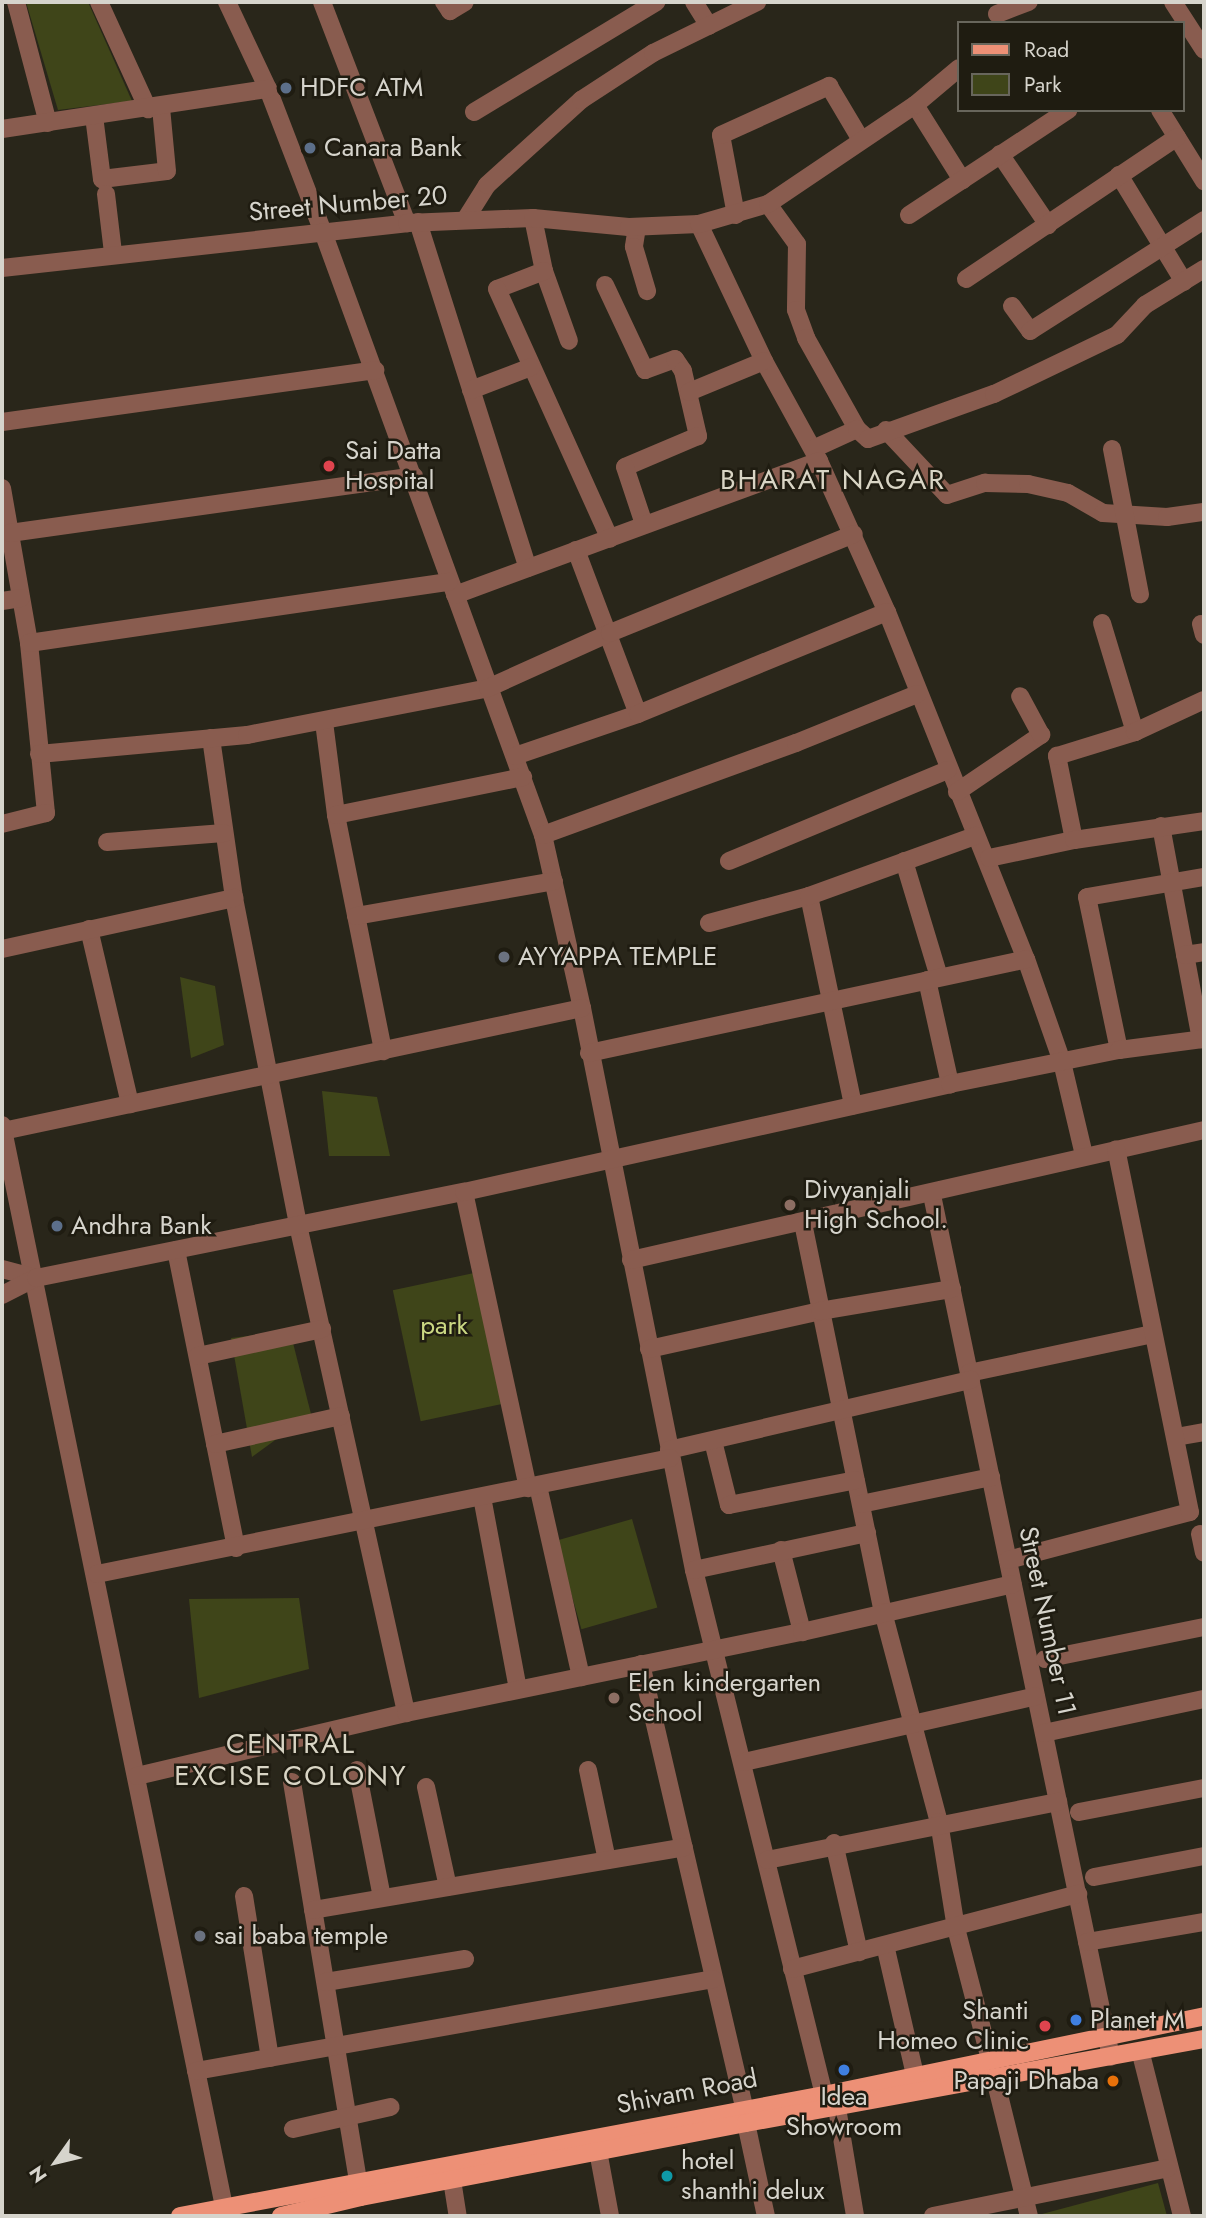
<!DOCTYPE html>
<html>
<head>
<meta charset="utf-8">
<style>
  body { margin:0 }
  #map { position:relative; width:1206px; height:2218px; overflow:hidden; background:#29261a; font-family:Jost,sans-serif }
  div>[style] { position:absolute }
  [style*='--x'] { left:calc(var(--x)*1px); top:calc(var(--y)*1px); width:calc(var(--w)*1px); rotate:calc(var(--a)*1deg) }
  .green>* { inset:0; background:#3f4519; transform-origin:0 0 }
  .minor>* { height:18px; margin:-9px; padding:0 9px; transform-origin:9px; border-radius:9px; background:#895c4f }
  .major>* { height:18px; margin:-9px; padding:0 9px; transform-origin:9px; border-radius:9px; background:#ed9076 }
  .dots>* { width:19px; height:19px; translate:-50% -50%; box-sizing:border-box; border:4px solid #1f1c11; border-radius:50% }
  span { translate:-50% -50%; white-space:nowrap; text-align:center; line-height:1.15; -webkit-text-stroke:5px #1f1c11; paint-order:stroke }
  .poi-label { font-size:26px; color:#d6d4cc }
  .left { translate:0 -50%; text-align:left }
  .right { translate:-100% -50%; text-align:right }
  .street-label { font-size:26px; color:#d6d4cc }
  .park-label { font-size:26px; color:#cbd883 }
  .neighbourhood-label { font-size:28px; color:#d9d5c5; letter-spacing:2px }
  .frame { position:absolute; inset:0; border:4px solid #d6d4cc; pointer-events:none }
  .legend { position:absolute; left:957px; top:21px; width:228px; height:91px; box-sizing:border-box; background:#1f1c11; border:2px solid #68665c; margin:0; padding:9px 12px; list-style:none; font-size:21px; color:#d6d4cc }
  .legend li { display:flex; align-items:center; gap:14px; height:35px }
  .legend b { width:35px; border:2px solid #68665c }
  .north { position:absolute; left:21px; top:2127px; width:70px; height:70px; -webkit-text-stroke:5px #1f1c11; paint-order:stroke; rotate:236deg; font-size:19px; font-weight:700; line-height:28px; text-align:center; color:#d6d4cc }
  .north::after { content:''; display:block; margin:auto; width:24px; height:32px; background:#d6d4cc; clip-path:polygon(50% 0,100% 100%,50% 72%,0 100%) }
</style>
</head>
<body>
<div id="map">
  <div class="green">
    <div style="clip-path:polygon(26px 2px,88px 2px,132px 101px,58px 110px)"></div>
    <div style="clip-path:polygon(180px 977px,215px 986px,224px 1045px,191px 1058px)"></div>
    <div style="clip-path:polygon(322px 1091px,377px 1097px,390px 1156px,329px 1156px)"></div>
    <div style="left:474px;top:1273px;width:134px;height:83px;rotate:78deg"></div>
    <div style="clip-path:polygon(290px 1331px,311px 1414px,252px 1457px,231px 1338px)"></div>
    <div style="left:632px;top:1519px;width:92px;height:79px;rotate:74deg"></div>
    <div style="clip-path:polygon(299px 1598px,309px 1669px,199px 1698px,189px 1599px)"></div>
    <div style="clip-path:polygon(1158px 2183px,1167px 2216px,1042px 2216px,1042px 2214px)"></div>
  </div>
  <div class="minor">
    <div style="--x:16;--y:2;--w:125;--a:75.2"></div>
    <div style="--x:99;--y:2;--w:118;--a:65.4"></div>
    <div style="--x:227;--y:2;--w:96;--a:64.8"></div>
    <div style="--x:268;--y:89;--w:153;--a:69"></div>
    <div style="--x:323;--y:232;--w:642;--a:69.96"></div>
    <div style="--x:543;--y:835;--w:177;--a:77.3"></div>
    <div style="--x:582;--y:1008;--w:573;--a:78.73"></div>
    <div style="--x:694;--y:1570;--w:541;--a:76.09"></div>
    <div style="--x:322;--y:2;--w:237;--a:69"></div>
    <div style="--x:444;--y:2;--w:11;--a:56"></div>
    <div style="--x:450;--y:11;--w:17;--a:-31"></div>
    <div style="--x:694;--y:2;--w:28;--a:58"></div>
    <div style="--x:1173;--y:2;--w:57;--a:57.1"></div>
    <div style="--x:997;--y:14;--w:34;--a:-21"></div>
    <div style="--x:915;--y:105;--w:89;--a:57.9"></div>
    <div style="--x:1160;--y:110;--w:84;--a:58.2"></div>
    <div style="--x:474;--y:112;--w:213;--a:-31.1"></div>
    <div style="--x:94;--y:116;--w:64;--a:82.8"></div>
    <div style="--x:102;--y:179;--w:65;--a:-7"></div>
    <div style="--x:167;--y:171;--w:64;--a:-95.4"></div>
    <div style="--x:2;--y:129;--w:269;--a:-8.6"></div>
    <div style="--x:1000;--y:154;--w:86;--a:55.9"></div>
    <div style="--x:1119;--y:175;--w:125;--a:58.7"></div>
    <div style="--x:106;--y:194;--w:59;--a:83.2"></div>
    <div style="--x:768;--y:204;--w:49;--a:54.1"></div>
    <div style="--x:797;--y:244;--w:66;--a:90.9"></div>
    <div style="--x:796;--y:310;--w:30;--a:70"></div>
    <div style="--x:806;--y:338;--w:104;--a:60.7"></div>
    <div style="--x:736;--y:215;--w:81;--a:-100.6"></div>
    <div style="--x:721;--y:135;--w:119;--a:-24.4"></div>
    <div style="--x:829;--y:86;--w:63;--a:59.3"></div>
    <div style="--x:909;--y:215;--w:191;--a:-33.4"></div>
    <div style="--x:533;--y:218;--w:54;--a:78.3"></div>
    <div style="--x:544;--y:271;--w:74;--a:70.3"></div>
    <div style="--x:465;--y:220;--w:41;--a:-57.8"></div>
    <div style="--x:487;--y:185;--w:127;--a:-42.1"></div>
    <div style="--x:581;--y:100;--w:86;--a:-33.1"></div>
    <div style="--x:653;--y:53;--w:116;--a:-26.1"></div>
    <div style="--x:418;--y:222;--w:363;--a:72.4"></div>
    <div style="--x:699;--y:224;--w:152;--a:64.6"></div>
    <div style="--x:764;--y:361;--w:114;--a:61.2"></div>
    <div style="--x:819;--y:461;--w:166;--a:65.8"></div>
    <div style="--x:887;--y:612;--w:374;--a:68.2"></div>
    <div style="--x:1026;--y:959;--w:109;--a:70.7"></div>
    <div style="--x:1062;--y:1062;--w:96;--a:76.7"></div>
    <div style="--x:637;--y:227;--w:20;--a:99"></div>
    <div style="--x:634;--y:247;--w:46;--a:73.5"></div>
    <div style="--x:2;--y:268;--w:407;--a:-6.3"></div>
    <div style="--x:407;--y:223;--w:126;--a:-2.3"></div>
    <div style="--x:533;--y:218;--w:96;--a:5.4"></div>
    <div style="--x:629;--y:227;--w:70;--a:-2.5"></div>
    <div style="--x:699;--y:224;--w:72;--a:-16.2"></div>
    <div style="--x:768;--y:204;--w:177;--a:-34"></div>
    <div style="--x:915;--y:105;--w:57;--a:-40.1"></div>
    <div style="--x:544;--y:271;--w:50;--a:159"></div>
    <div style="--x:497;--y:289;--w:274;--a:65.7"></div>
    <div style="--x:966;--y:279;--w:254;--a:-33.9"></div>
    <div style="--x:605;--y:285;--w:94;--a:64.8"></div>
    <div style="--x:645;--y:370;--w:32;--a:-20"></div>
    <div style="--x:675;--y:359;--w:14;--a:56"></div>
    <div style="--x:683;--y:371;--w:67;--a:77"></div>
    <div style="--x:698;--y:436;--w:79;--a:157"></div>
    <div style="--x:625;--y:467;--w:60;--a:71.6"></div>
    <div style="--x:1012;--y:306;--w:31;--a:54"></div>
    <div style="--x:1030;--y:331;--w:206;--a:-32.5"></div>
    <div style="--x:471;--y:390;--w:64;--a:-21"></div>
    <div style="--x:689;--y:392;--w:81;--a:-22.5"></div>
    <div style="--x:2;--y:422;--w:377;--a:-7.9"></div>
    <div style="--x:886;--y:430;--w:89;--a:46.8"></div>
    <div style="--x:947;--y:495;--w:40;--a:-18"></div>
    <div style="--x:985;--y:483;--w:43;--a:1.3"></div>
    <div style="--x:1028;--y:484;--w:41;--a:12.7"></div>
    <div style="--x:1068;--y:493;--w:40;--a:29.7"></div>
    <div style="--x:1103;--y:513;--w:64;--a:3.6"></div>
    <div style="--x:1167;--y:517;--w:37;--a:-8"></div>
    <div style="--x:813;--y:449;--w:48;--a:-24.4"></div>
    <div style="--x:857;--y:429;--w:15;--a:42"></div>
    <div style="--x:868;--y:439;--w:134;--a:-19.7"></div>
    <div style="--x:994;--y:394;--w:136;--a:-25.6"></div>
    <div style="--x:1117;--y:335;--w:41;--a:-47"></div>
    <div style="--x:1145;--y:305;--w:69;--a:-31.4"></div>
    <div style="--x:1112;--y:449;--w:148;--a:79.1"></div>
    <div style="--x:2;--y:488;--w:157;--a:80.1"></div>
    <div style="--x:29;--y:643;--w:171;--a:84.3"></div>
    <div style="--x:46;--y:813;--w:45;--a:166"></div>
    <div style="--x:10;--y:533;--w:408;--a:-8"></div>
    <div style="--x:576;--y:550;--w:175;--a:69.3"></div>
    <div style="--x:455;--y:595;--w:388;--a:-20.2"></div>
    <div style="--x:2;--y:601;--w:19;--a:-9"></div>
    <div style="--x:1102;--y:623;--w:114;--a:73.2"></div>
    <div style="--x:1201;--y:624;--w:11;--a:75"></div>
    <div style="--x:29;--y:643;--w:424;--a:-8.3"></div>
    <div style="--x:324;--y:722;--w:94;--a:82.6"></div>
    <div style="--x:336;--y:815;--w:241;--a:78.7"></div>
    <div style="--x:211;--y:738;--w:162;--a:81.8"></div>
    <div style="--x:234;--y:898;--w:333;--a:78.9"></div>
    <div style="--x:298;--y:1225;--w:500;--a:77.5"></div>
    <div style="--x:39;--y:754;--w:209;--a:-5.2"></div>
    <div style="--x:247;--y:735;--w:246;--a:-11"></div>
    <div style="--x:488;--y:688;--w:134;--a:-24.3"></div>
    <div style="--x:610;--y:633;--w:263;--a:-22.1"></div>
    <div style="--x:515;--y:756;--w:130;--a:-18.9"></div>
    <div style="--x:638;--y:714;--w:269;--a:-22.3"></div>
    <div style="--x:957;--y:792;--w:102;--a:-34.2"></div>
    <div style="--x:1041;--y:735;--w:44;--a:-118.3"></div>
    <div style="--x:336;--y:815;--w:191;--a:-11.5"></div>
    <div style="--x:1161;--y:826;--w:217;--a:79.4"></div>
    <div style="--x:543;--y:835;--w:269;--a:-20"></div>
    <div style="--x:796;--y:743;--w:131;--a:-22"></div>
    <div style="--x:1074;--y:840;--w:86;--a:-101.4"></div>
    <div style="--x:1057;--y:756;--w:82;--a:-17.1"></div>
    <div style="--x:1135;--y:732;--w:76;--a:-24.9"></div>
    <div style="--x:107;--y:842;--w:117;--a:-4.4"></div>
    <div style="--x:989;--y:858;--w:87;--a:-12"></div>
    <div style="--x:1074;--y:840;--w:131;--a:-8.3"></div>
    <div style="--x:729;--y:861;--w:237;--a:-22.6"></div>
    <div style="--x:904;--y:861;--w:121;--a:73.2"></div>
    <div style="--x:809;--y:896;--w:214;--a:78.1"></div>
    <div style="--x:356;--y:916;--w:201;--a:-10"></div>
    <div style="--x:709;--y:923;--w:104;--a:-15.1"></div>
    <div style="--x:809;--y:896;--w:177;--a:-19.9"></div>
    <div style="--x:89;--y:929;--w:180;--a:76.8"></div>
    <div style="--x:2;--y:949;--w:238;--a:-12.4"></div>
    <div style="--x:1185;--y:955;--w:19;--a:-9"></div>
    <div style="--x:927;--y:980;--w:107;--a:77.5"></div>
    <div style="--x:1119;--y:1050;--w:156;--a:-101.8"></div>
    <div style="--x:1087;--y:897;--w:119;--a:-9.7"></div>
    <div style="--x:589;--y:1053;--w:447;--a:-12.1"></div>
    <div style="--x:2;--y:1125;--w:1114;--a:78.4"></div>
    <div style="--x:3;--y:1131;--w:592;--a:-11.99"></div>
    <div style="--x:464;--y:1192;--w:303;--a:77.8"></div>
    <div style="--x:932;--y:1195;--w:880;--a:78.27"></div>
    <div style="--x:803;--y:1223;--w:397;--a:78.4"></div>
    <div style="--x:883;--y:1612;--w:217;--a:75.1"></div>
    <div style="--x:939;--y:1822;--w:107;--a:80.9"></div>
    <div style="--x:956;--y:1928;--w:135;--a:75.5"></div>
    <div style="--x:176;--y:1250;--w:304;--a:78.6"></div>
    <div style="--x:631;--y:1260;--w:588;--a:-12.78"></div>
    <div style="--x:2;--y:1269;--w:35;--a:15"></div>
    <div style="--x:2;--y:1295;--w:38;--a:-27"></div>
    <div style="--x:36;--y:1278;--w:437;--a:-11.4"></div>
    <div style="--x:464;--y:1192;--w:498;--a:-12.5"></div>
    <div style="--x:950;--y:1084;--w:172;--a:-11.4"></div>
    <div style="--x:1119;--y:1050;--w:86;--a:-7.4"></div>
    <div style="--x:649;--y:1349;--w:175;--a:-12.5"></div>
    <div style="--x:820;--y:1311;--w:134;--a:-9.5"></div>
    <div style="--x:198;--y:1356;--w:127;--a:-12.3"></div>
    <div style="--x:969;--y:1373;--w:187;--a:-12"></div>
    <div style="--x:1176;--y:1437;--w:28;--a:-10"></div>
    <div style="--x:713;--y:1441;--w:66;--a:76"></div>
    <div style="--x:729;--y:1505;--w:129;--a:-11.1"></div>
    <div style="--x:215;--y:1444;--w:129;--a:-12.5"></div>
    <div style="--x:669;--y:1450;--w:310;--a:-13.1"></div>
    <div style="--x:538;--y:1486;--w:196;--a:77.3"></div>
    <div style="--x:482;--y:1497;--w:195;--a:79.4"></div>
    <div style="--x:861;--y:1504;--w:133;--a:-11.7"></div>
    <div style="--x:1200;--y:1534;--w:19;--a:78"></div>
    <div style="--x:781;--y:1550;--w:85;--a:75.6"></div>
    <div style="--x:1008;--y:1560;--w:188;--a:-14.8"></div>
    <div style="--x:1190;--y:1512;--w:370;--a:-101.5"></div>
    <div style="--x:694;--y:1570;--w:177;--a:-12.1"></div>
    <div style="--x:97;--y:1574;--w:585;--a:-11.44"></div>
    <div style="--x:1045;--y:1659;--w:162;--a:-11.4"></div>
    <div style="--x:641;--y:1664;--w:456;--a:76.9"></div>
    <div style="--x:1044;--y:1733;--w:164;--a:-12"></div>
    <div style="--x:744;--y:1762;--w:299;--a:-12.7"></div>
    <div style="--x:357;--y:1770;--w:129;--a:78.9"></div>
    <div style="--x:588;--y:1770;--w:92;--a:78.1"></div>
    <div style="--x:137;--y:1776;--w:276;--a:-13.2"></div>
    <div style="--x:406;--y:1713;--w:404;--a:-11.6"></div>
    <div style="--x:802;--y:1632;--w:216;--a:-12.8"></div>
    <div style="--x:292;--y:1782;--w:405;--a:80.6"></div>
    <div style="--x:426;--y:1787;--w:102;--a:77.6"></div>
    <div style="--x:1079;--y:1812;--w:127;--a:-10.9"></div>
    <div style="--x:834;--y:1843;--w:112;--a:77.1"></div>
    <div style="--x:767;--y:1860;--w:297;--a:-11.3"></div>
    <div style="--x:1094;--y:1877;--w:112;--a:-10.8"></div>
    <div style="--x:244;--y:1896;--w:164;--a:80.9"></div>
    <div style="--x:313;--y:1910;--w:376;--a:-9.6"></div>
    <div style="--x:1087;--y:1942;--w:119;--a:-9.7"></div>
    <div style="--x:885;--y:1945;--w:133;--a:77"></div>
    <div style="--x:792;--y:1969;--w:296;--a:-14.7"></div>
    <div style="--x:326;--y:1982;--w:141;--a:-9.4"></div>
    <div style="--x:1141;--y:2054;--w:167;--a:75.8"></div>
    <div style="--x:196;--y:2071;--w:525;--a:-10.09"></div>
    <div style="--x:994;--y:2075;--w:145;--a:76.1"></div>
    <div style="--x:837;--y:2108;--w:109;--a:80.5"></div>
    <div style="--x:746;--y:2123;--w:95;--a:77.9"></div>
    <div style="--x:293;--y:2129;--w:100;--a:-12.7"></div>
    <div style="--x:598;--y:2151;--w:66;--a:79.5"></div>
    <div style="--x:452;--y:2180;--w:36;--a:81"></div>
    <div style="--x:933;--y:2216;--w:240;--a:-11.5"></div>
  </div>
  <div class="major">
    <div style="--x:180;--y:2216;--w:655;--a:-10.64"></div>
    <div style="--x:824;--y:2095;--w:388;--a:-11.7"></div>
    <div style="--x:281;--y:2216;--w:82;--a:-13.4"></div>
    <div style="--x:361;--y:2197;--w:392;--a:-10.9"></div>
    <div style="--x:746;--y:2123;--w:466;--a:-10.4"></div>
  </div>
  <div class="dots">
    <div style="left:286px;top:88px;background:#5c6f8a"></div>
    <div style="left:310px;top:148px;background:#5c6f8a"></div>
    <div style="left:329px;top:466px;background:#e0444e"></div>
    <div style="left:504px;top:957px;background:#6b7280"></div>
    <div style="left:790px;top:1205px;background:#8d6e63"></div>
    <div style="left:57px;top:1226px;background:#5c6f8a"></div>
    <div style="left:614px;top:1698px;background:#8d6e63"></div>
    <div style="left:200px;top:1936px;background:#6b7280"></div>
    <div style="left:1076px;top:2020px;background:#3f7fe0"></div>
    <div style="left:1045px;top:2026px;background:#e0444e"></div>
    <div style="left:844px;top:2070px;background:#3f7fe0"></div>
    <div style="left:1113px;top:2081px;background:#e8710a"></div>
    <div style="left:667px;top:2176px;background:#0f9aa8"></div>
  </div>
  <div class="poi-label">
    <span class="left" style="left:300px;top:88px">HDFC ATM</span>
    <span class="left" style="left:324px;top:148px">Canara Bank</span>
    <span class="left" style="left:345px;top:466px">Sai Datta<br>Hospital</span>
    <span class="left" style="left:518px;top:957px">AYYAPPA TEMPLE</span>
    <span class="left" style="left:804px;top:1205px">Divyanjali<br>High School.</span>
    <span class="left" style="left:71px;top:1226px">Andhra Bank</span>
    <span class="left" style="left:628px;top:1698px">Elen kindergarten<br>School</span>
    <span class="left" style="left:214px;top:1936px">sai baba temple</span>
    <span class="right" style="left:1029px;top:2026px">Shanti<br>Homeo Clinic</span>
    <span class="left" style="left:1090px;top:2020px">Planet M</span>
    <span class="right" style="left:1099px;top:2081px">Papaji Dhaba</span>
    <span style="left:844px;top:2112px">Idea<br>Showroom</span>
    <span class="left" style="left:681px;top:2176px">hotel<br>shanthi delux</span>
  </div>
  <div class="street-label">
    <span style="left:348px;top:204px;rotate:-5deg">Street Number 20</span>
    <span style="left:1047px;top:1621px;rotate:78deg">Street Number 11</span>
    <span style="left:687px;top:2092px;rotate:-11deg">Shivam Road</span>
  </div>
  <div class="park-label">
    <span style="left:444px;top:1326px">park</span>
  </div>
  <div class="neighbourhood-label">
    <span style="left:833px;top:480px">BHARAT NAGAR</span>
    <span style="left:291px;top:1760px">CENTRAL<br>EXCISE COLONY</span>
  </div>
  <div class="frame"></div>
  <ul class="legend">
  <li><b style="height:9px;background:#ed9076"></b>Road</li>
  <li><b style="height:19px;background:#3f4519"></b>Park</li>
  </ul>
  <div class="north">N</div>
</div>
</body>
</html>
